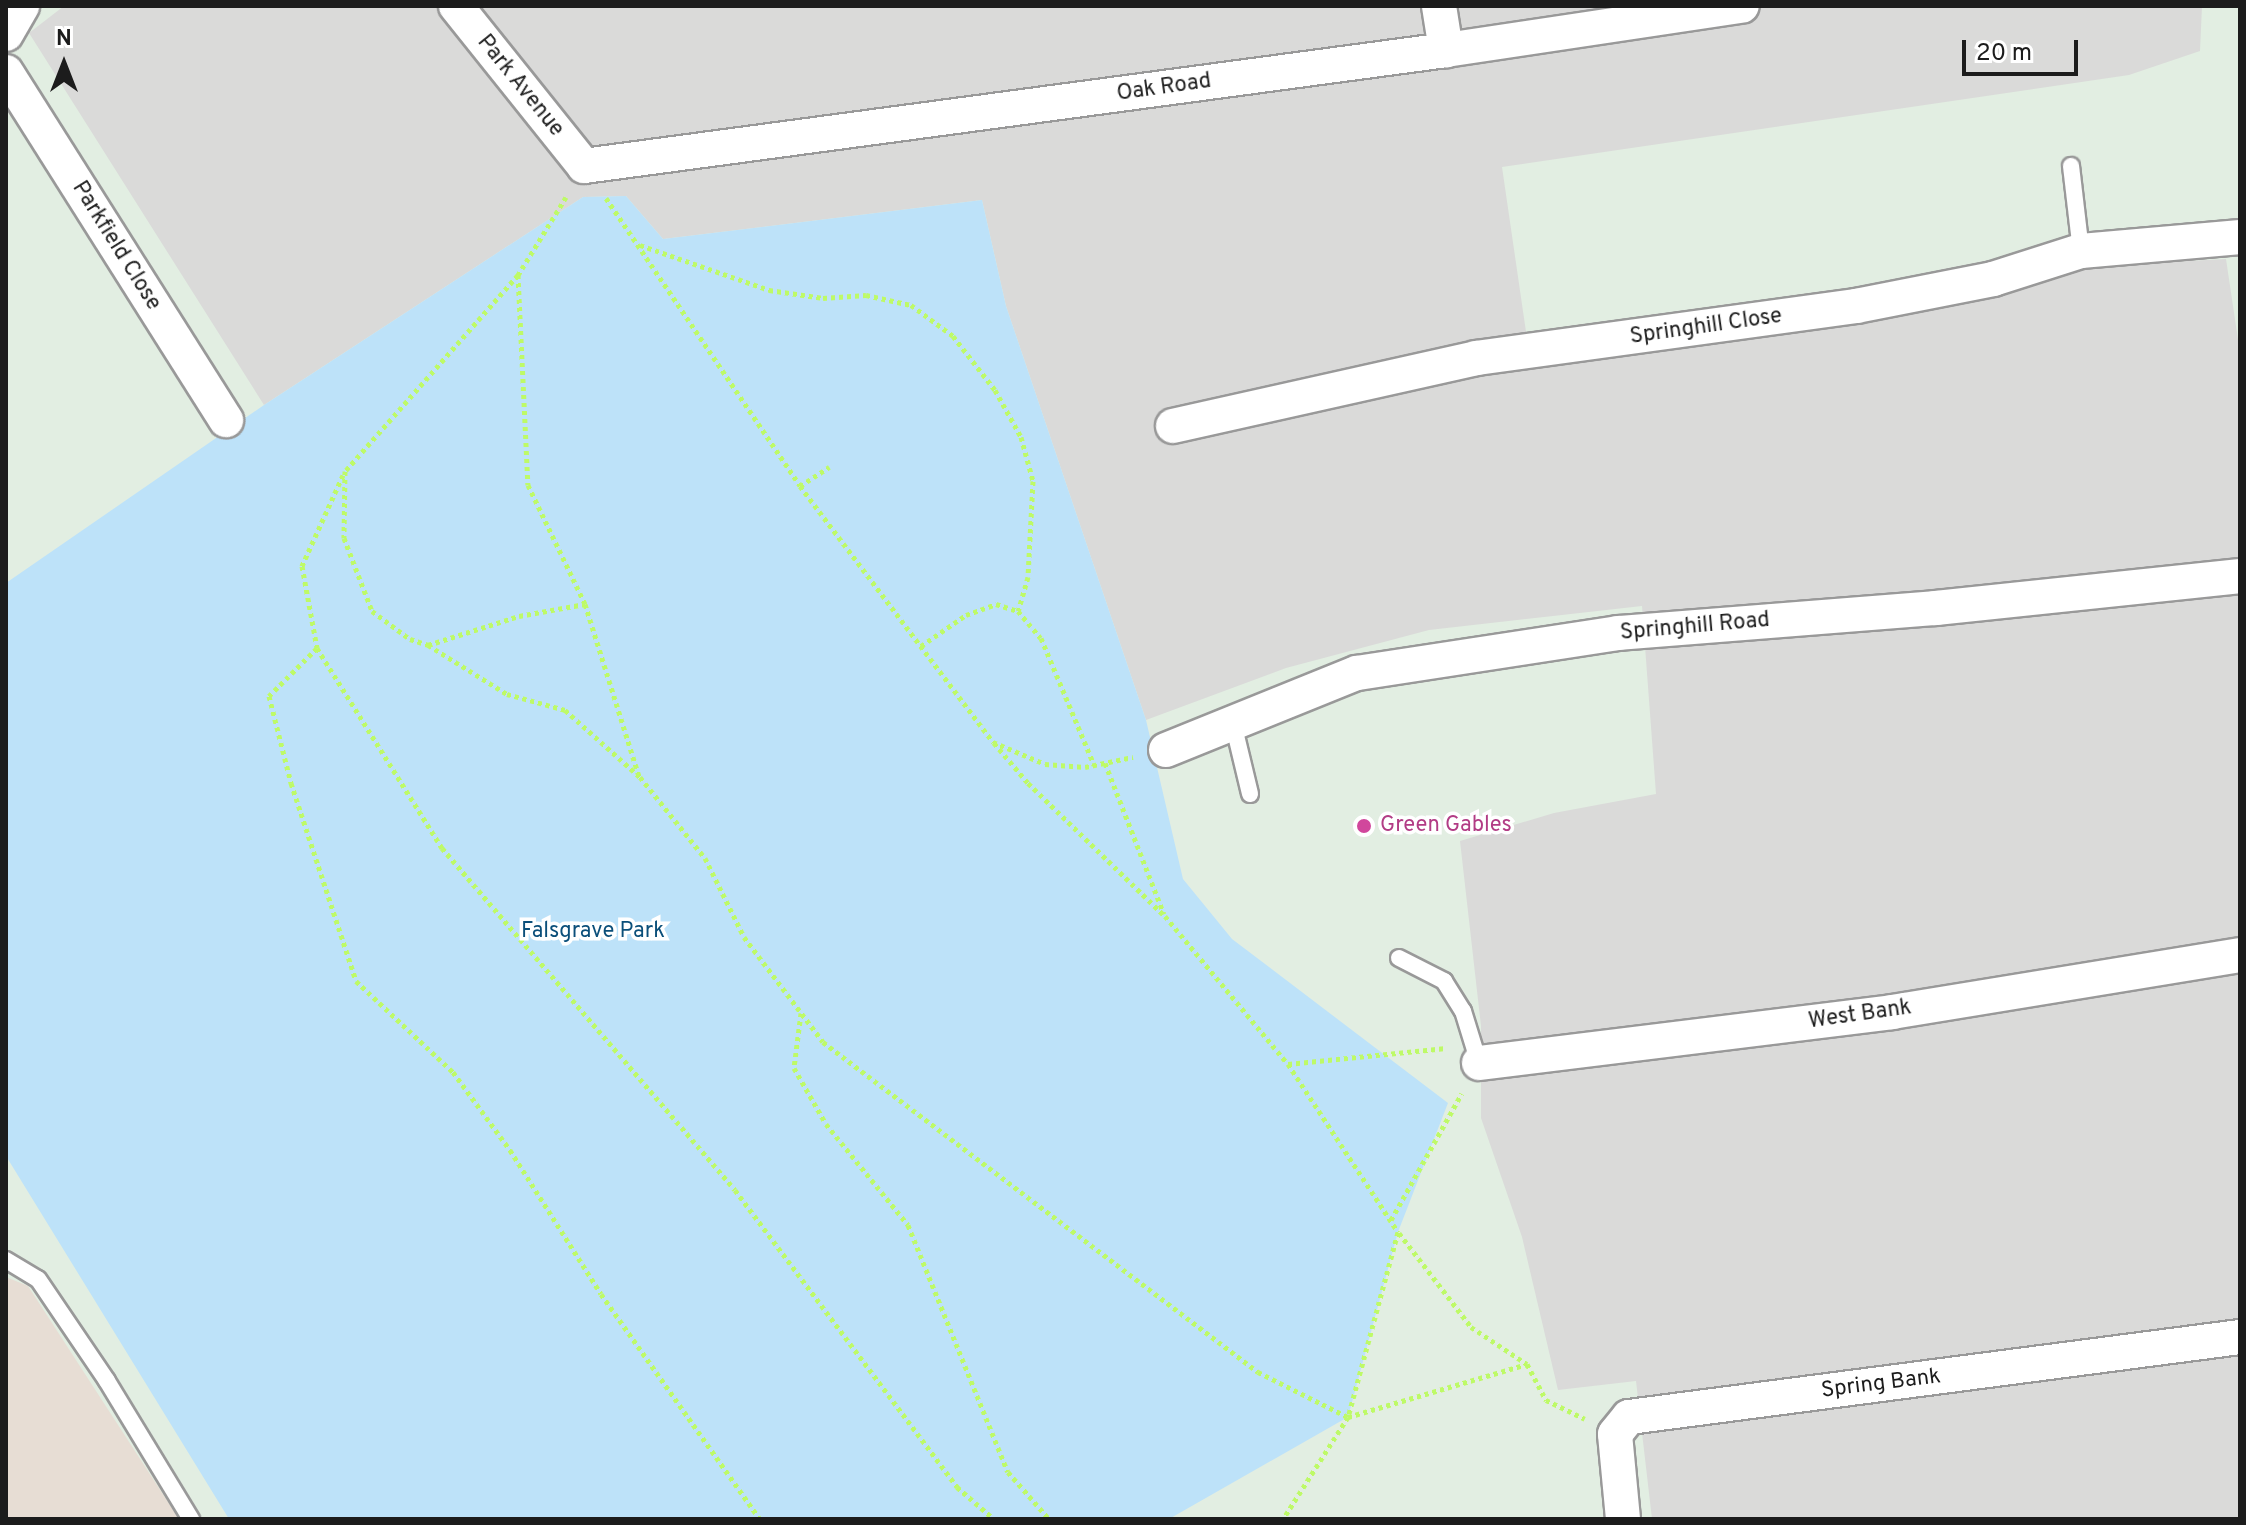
<!DOCTYPE html>
<html>
<head>
<meta charset="utf-8">
<style>
  body { margin:0 }
  #map { position:relative; width:2246px; height:1525px; overflow:hidden; background:#e2eee2; font-family:Overpass,sans-serif }
  div>[style] { position:absolute }
  [style*='--x'] { left:calc(var(--x)*1px); top:calc(var(--y)*1px); width:calc(var(--w)*1px); rotate:calc(var(--a)*1deg) }
  .residential>* { inset:0; background:#dadad9 }
  .industrial>* { inset:0; background:#e7ddd4 }
  .park>* { inset:0; background:#bde2f9 }
  .path>* { height:5px; margin-top:-2.5px; transform-origin:0; background:repeating-linear-gradient(90deg,#befa67 0 4px,transparent 0 8px) }
  .roads { filter:drop-shadow(2px 0 #999) drop-shadow(-2px 0 #999) drop-shadow(0 2px #999) drop-shadow(0 -2px #999) }
  .lane>* { height:16px; margin:-8px; padding:0 8px; transform-origin:8px; border-radius:8px; background:#fff }
  .street>* { height:34px; margin:-17px; padding:0 17px; transform-origin:17px; border-radius:17px; background:#fff }
  .dots>* { width:22px; height:22px; translate:-50% -50%; box-sizing:border-box; border:4px solid #fff; border-radius:50% }
  span { translate:-50% -50%; white-space:nowrap; text-align:center; line-height:1.15; -webkit-text-stroke:7px #fff; paint-order:stroke }
  .street-label { font-size:22px; color:#1c1c1c }
  .hotel-label { font-size:22px; color:#b23c85 }
  .left { translate:0 -50%; text-align:left }
  .park-label { font-size:22px; color:#0b4f7a }
  .frame { position:absolute; inset:0; border:8px solid #1c1c1c; pointer-events:none }
  .north { position:absolute; left:24px; top:24px; width:80px; height:80px; -webkit-text-stroke:6px #fff; paint-order:stroke; rotate:0deg; font-size:22px; font-weight:700; line-height:32px; text-align:center; color:#1c1c1c }
  .north::after { content:''; display:block; margin:auto; width:28px; height:36px; background:#1c1c1c; clip-path:polygon(50% 0,100% 100%,50% 72%,0 100%) }
  .scale { position:absolute; left:1962px; top:40px; width:116px; height:36px; box-sizing:border-box; border:4px solid #1c1c1c; border-top:0; padding-left:10px; font-size:24px; line-height:28px; white-space:nowrap; color:#1c1c1c; -webkit-text-stroke:6px #fff; paint-order:stroke }
</style>
</head>
<body>
<div id="map">
  <div class="residential">
    <div style="clip-path:polygon(64px 6px,2202px 6px,2200px 51px,2129px 75px,1502px 167px,1531px 366px,1955px 305px,2088px 266px,2226px 259px,2240px 353px,2240px 1519px,1652px 1519px,1636px 1381px,1558px 1390px,1522px 1237px,1481px 1118px,1481px 1026px,1460px 841px,1554px 813px,1656px 794px,1642px 606px,1429px 630px,1286px 668px,1146px 720px,1006px 306px,982px 200px,663px 239px,626px 196px,583px 197px,264px 405px,29px 33px)"></div>
  </div>
  <div class="industrial">
    <div style="clip-path:polygon(6px 1277px,28px 1286px,179px 1519px,6px 1519px)"></div>
  </div>
  <div class="park">
    <div style="clip-path:polygon(626px 196px,663px 239px,982px 200px,1006px 306px,1146px 720px,1183px 879px,1232px 939px,1448px 1103px,1398px 1232px,1348px 1417px,1169px 1519px,229px 1519px,6px 1156px,6px 583px,264px 405px,583px 197px)"></div>
  </div>
  <div class="path">
    <div style="--x:566;--y:197;--w:92;--a:121.6"></div>
    <div style="--x:518;--y:275;--w:210;--a:87.3"></div>
    <div style="--x:528;--y:485;--w:132;--a:64.4"></div>
    <div style="--x:585;--y:604;--w:180;--a:72.6"></div>
    <div style="--x:606;--y:198;--w:347;--a:56"></div>
    <div style="--x:800;--y:486;--w:321;--a:53"></div>
    <div style="--x:993;--y:742;--w:56;--a:22.9"></div>
    <div style="--x:1045;--y:764;--w:40;--a:4.3"></div>
    <div style="--x:1085;--y:767;--w:49;--a:-11.8"></div>
    <div style="--x:640;--y:245;--w:137;--a:19.2"></div>
    <div style="--x:769;--y:290;--w:55;--a:8.4"></div>
    <div style="--x:823;--y:298;--w:43;--a:-4"></div>
    <div style="--x:866;--y:295;--w:46;--a:12.5"></div>
    <div style="--x:911;--y:305;--w:52;--a:36.4"></div>
    <div style="--x:953;--y:336;--w:68;--a:52.1"></div>
    <div style="--x:995;--y:390;--w:54;--a:61"></div>
    <div style="--x:1021;--y:437;--w:46;--a:74.7"></div>
    <div style="--x:1033;--y:481;--w:96;--a:93"></div>
    <div style="--x:1028;--y:577;--w:35;--a:106"></div>
    <div style="--x:1018;--y:611;--w:35;--a:50"></div>
    <div style="--x:1041;--y:638;--w:138;--a:67.3"></div>
    <div style="--x:518;--y:275;--w:261;--a:131.4"></div>
    <div style="--x:345;--y:471;--w:67;--a:90.9"></div>
    <div style="--x:344;--y:538;--w:78;--a:69"></div>
    <div style="--x:372;--y:611;--w:47;--a:36.4"></div>
    <div style="--x:410;--y:639;--w:19;--a:18"></div>
    <div style="--x:428;--y:645;--w:93;--a:31.8"></div>
    <div style="--x:507;--y:694;--w:60;--a:15.4"></div>
    <div style="--x:565;--y:710;--w:101;--a:41.8"></div>
    <div style="--x:640;--y:777;--w:104;--a:51.3"></div>
    <div style="--x:705;--y:858;--w:88;--a:63.7"></div>
    <div style="--x:744;--y:937;--w:131;--a:53"></div>
    <div style="--x:823;--y:1042;--w:546;--a:37.18"></div>
    <div style="--x:1258;--y:1372;--w:101;--a:26.6"></div>
    <div style="--x:1348;--y:1417;--w:187;--a:-16.5"></div>
    <div style="--x:343;--y:475;--w:100;--a:114.3"></div>
    <div style="--x:302;--y:566;--w:83;--a:79.6"></div>
    <div style="--x:317;--y:648;--w:236;--a:58"></div>
    <div style="--x:442;--y:848;--w:450;--a:49.4"></div>
    <div style="--x:735;--y:1190;--w:371;--a:53.2"></div>
    <div style="--x:957;--y:1487;--w:49;--a:40.9"></div>
    <div style="--x:800;--y:486;--w:35;--a:-33"></div>
    <div style="--x:428;--y:645;--w:96;--a:-17.7"></div>
    <div style="--x:519;--y:616;--w:67;--a:-10.3"></div>
    <div style="--x:921;--y:646;--w:55;--a:-34.6"></div>
    <div style="--x:966;--y:615;--w:32;--a:-20"></div>
    <div style="--x:996;--y:604;--w:23;--a:18"></div>
    <div style="--x:317;--y:648;--w:68;--a:135"></div>
    <div style="--x:269;--y:696;--w:90;--a:75.8"></div>
    <div style="--x:291;--y:783;--w:208;--a:71.8"></div>
    <div style="--x:356;--y:981;--w:133;--a:43.2"></div>
    <div style="--x:453;--y:1072;--w:97;--a:53.8"></div>
    <div style="--x:510;--y:1150;--w:170;--a:57.7"></div>
    <div style="--x:601;--y:1294;--w:276;--a:54.8"></div>
    <div style="--x:994;--y:743;--w:52;--a:49.6"></div>
    <div style="--x:1028;--y:783;--w:191;--a:44.2"></div>
    <div style="--x:1165;--y:916;--w:192;--a:50.3"></div>
    <div style="--x:1288;--y:1064;--w:201;--a:56.8"></div>
    <div style="--x:1398;--y:1232;--w:192;--a:105.1"></div>
    <div style="--x:1348;--y:1417;--w:121;--a:122.5"></div>
    <div style="--x:1105;--y:763;--w:162;--a:68.7"></div>
    <div style="--x:801;--y:1013;--w:55;--a:97.3"></div>
    <div style="--x:794;--y:1068;--w:64;--a:60.3"></div>
    <div style="--x:826;--y:1124;--w:130;--a:50.9"></div>
    <div style="--x:908;--y:1225;--w:266;--a:68"></div>
    <div style="--x:1008;--y:1472;--w:62;--a:48.9"></div>
    <div style="--x:1288;--y:1064;--w:159;--a:-5.8"></div>
    <div style="--x:1391;--y:1220;--w:145;--a:-60.8"></div>
    <div style="--x:1399;--y:1233;--w:118;--a:52.5"></div>
    <div style="--x:1471;--y:1327;--w:67;--a:33.5"></div>
    <div style="--x:1527;--y:1364;--w:41;--a:62.2"></div>
    <div style="--x:1546;--y:1400;--w:43;--a:26"></div>
  </div>
  <div class="roads">
    <div class="lane">
      <div style="--x:2071;--y:166;--w:86;--a:83.3"></div>
      <div style="--x:1233;--y:723;--w:73;--a:76.5"></div>
      <div style="--x:1399;--y:958;--w:51;--a:27.1"></div>
      <div style="--x:1444;--y:981;--w:36;--a:58"></div>
      <div style="--x:1463;--y:1011;--w:54;--a:72.9"></div>
      <div style="--x:6;--y:1260;--w:37;--a:31"></div>
      <div style="--x:38;--y:1279;--w:123;--a:55.9"></div>
      <div style="--x:107;--y:1381;--w:162;--a:58.7"></div>
    </div>
    <div class="street">
      <div style="--x:456;--y:6;--w:205;--a:51.3"></div>
      <div style="--x:584;--y:166;--w:870;--a:-7.66"></div>
      <div style="--x:1446;--y:50;--w:299;--a:-8.5"></div>
      <div style="--x:1439;--y:6;--w:45;--a:81"></div>
      <div style="--x:6;--y:34;--w:32;--a:-60"></div>
      <div style="--x:6;--y:72;--w:412;--a:57.7"></div>
      <div style="--x:1173;--y:426;--w:311;--a:-12.6"></div>
      <div style="--x:1476;--y:358;--w:384;--a:-7.8"></div>
      <div style="--x:1856;--y:306;--w:140;--a:-11.1"></div>
      <div style="--x:1993;--y:279;--w:92;--a:-17.7"></div>
      <div style="--x:2081;--y:251;--w:160;--a:-5"></div>
      <div style="--x:1166;--y:750;--w:206;--a:-22"></div>
      <div style="--x:1357;--y:673;--w:264;--a:-8.7"></div>
      <div style="--x:1618;--y:633;--w:319;--a:-4.5"></div>
      <div style="--x:1936;--y:608;--w:306;--a:-6"></div>
      <div style="--x:1479;--y:1063;--w:416;--a:-7"></div>
      <div style="--x:1892;--y:1012;--w:353;--a:-9.3"></div>
      <div style="--x:1623;--y:1519;--w:85;--a:-95.4"></div>
      <div style="--x:1615;--y:1434;--w:22;--a:-51"></div>
      <div style="--x:1629;--y:1417;--w:616;--a:-7.46"></div>
    </div>
  </div>
  <div class="dots">
    <div style="left:1364px;top:826px;background:#d1479c"></div>
  </div>
  <div class="street-label">
    <span style="left:520px;top:86px;rotate:51deg">Park Avenue</span>
    <span style="left:1164px;top:88px;rotate:-8deg">Oak Road</span>
    <span style="left:116px;top:246px;rotate:58deg">Parkfield Close</span>
    <span style="left:1706px;top:327px;rotate:-8deg">Springhill Close</span>
    <span style="left:1695px;top:627px;rotate:-5deg">Springhill Road</span>
    <span style="left:1860px;top:1015px;rotate:-8deg">West Bank</span>
    <span style="left:1881px;top:1384px;rotate:-7deg">Spring Bank</span>
  </div>
  <div class="hotel-label">
    <span class="left" style="left:1380px;top:826px">Green Gables</span>
  </div>
  <div class="park-label">
    <span style="left:593px;top:932px">Falsgrave Park</span>
  </div>
  <div class="frame"></div>
  <div class="north">N</div>
  <div class="scale">20 m</div>
</div>
</body>
</html>
